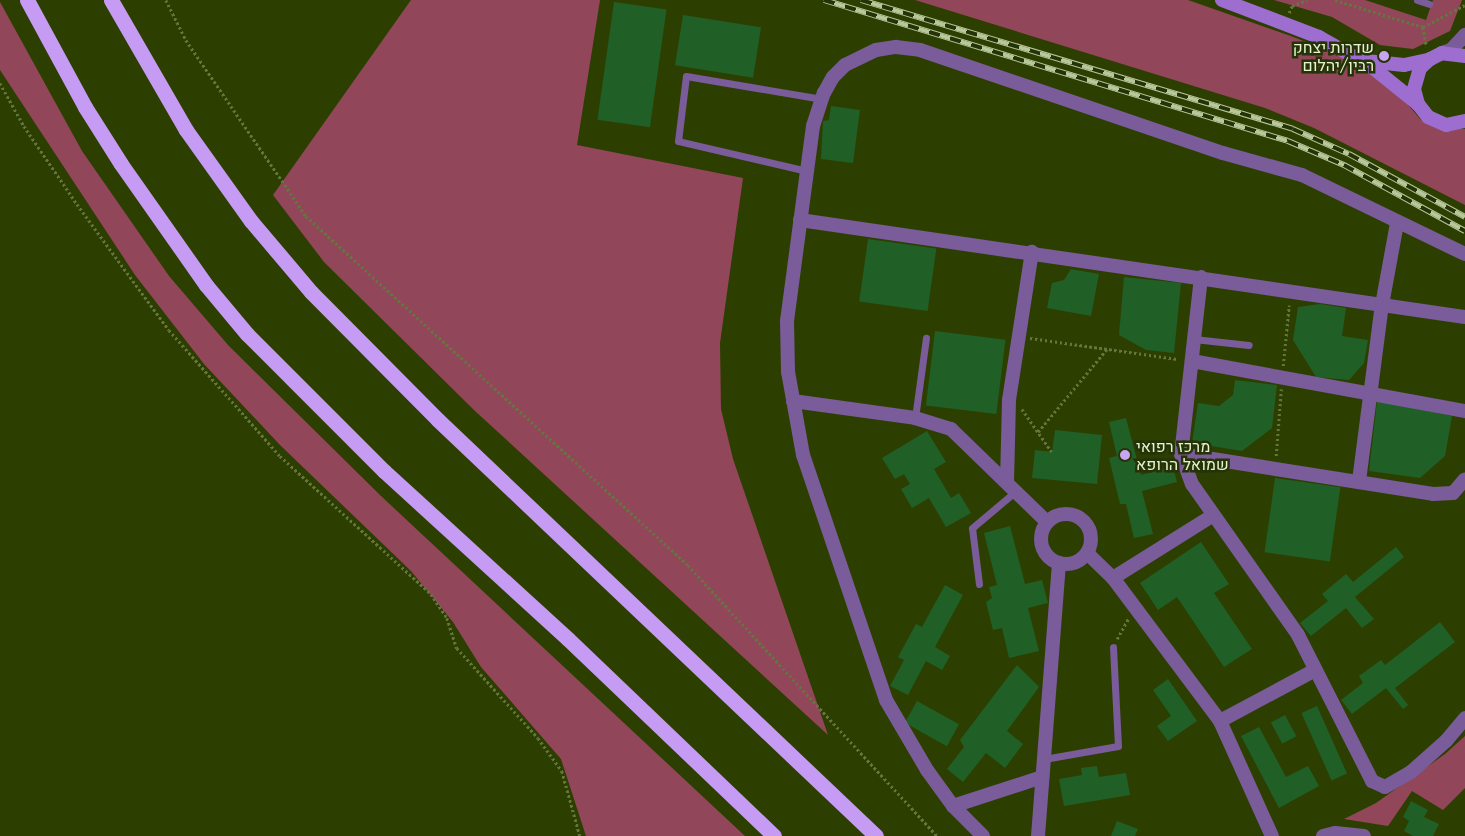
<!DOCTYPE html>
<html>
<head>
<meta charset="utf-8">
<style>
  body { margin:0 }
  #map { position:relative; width:1465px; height:836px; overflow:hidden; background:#2d3f00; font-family:Quicksand,Heebo,sans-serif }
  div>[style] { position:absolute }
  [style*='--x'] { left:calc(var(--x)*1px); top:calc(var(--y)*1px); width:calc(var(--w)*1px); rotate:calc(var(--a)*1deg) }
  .green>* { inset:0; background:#92465a }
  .building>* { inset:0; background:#205f26; transform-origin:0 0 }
  .path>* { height:2.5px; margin-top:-1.25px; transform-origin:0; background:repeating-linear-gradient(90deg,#64753e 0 2.5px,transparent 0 5px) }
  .service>* { height:7px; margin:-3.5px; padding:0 3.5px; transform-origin:3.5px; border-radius:3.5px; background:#795c99 }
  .minor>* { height:14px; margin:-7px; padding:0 7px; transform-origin:7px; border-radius:7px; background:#795c99 }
  .minor>.ring { margin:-7px; padding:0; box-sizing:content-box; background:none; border:14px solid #795c99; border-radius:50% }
  .tertiary>* { height:14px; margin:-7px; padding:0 7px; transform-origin:7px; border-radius:7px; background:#795c99 }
  .secondary>* { height:14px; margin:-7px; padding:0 7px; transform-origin:7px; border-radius:7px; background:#9d6dcf }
  .motorway>* { height:15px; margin:-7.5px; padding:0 7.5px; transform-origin:7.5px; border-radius:7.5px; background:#c59bf4 }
  .rail>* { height:5.5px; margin-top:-2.75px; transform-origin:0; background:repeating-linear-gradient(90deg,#263309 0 11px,#b8c89b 0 22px); box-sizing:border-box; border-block:1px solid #b8c89b }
  .dots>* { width:14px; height:14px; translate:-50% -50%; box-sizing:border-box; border:2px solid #263309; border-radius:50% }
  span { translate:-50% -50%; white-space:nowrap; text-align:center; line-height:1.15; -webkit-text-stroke:5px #263309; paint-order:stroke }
  .poi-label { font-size:16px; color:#e5f4cd }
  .right { translate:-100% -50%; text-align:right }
  .left { translate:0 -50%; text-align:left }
</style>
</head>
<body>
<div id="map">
  <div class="green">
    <div style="clip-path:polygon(411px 0,600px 0,577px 145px,743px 178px,720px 343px,721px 409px,733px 459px,828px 735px,475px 411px,324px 262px,273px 195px)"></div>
    <div style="clip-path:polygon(915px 0,1188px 0,1288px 35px,1348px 58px,1394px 88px,1421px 120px,1448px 129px,1465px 129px,1465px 205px,1314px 128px,1265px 108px)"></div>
    <div style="clip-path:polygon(1274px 0,1365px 0,1426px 20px,1433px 0,1462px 0,1450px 31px,1413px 49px,1380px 45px,1332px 17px)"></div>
    <div style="clip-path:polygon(0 2px,82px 151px,169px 276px,228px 345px,381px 496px,745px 836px,586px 836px,561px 759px,481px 667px,453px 622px,411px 571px,280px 445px,204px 364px,135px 275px,0 70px)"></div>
    <div style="clip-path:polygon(1465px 736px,1465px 788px,1443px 810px,1412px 791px,1388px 826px,1344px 819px,1376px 803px,1445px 754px)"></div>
  </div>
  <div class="building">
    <div style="left:614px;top:2px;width:53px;height:119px;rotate:8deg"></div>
    <div style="left:683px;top:15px;width:79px;height:51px;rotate:9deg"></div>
    <div style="clip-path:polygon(831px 106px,860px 110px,853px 163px,821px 159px,823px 121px,829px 120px)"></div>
    <div style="left:868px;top:239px;width:69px;height:63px;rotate:8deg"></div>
    <div style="clip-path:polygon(1071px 269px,1099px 274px,1091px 316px,1047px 308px,1052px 283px,1064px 280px)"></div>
    <div style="clip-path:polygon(1124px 277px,1181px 283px,1174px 353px,1146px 350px,1119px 335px)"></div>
    <div style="clip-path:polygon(1320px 304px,1346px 308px,1342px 336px,1368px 340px,1364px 363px,1349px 380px,1316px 377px,1293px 340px,1298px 307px)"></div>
    <div style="left:935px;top:331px;width:71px;height:75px;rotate:7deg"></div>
    <div style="clip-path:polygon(1235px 380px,1277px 385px,1272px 428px,1242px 451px,1192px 443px,1198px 403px,1219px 406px,1233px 395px)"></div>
    <div style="clip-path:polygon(1377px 401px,1452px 416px,1445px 456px,1420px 478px,1369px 471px)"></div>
    <div style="clip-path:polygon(1126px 418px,1141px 475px,1173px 467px,1177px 482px,1142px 491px,1153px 534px,1134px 538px,1126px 504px,1120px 504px,1109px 458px,1117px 456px,1109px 422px)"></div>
    <div style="clip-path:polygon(1055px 430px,1102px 435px,1097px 484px,1032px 478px,1035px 450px,1052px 452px)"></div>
    <div style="clip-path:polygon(927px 431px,946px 462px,934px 469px,951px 498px,959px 493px,971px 513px,946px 527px,929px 498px,912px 508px,901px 489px,910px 484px,904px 474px,895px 479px,882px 458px)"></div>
    <div style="left:1275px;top:478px;width:66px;height:75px;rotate:8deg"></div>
    <div style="clip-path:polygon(1010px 526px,1025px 584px,1042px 580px,1048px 603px,1028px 608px,1039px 651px,1009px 658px,1002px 628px,993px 630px,986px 602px,992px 598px,989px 587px,997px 585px,984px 533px)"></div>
    <div style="clip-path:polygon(1201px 542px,1229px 584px,1214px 593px,1252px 649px,1224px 667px,1177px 597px,1158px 610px,1140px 583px)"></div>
    <div style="clip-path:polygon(1396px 547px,1404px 557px,1355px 597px,1374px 619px,1362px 628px,1346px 608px,1311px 636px,1300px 623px,1328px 601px,1322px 594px,1346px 574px,1353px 582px)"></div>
    <div style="clip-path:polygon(945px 585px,963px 595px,935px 647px,950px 656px,942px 670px,926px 661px,908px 695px,890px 686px,904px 660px,898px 657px,916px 624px,922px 627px)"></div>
    <div style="clip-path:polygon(1440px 622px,1455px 642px,1395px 688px,1408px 705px,1403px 709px,1386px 688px,1352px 714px,1341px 700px,1363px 683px,1359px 676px,1381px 660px,1385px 665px)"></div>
    <div style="clip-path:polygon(1017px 665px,1039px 687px,1007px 731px,1023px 744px,1005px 768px,986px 753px,963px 782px,947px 769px,964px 747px,960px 740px)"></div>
    <div style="clip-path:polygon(1168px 679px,1197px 721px,1168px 741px,1157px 726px,1171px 716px,1153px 690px)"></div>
    <div style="left:917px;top:701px;width:48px;height:25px;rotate:29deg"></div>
    <div style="left:1317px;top:706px;width:74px;height:17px;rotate:66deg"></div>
    <div style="left:1285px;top:715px;width:24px;height:16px;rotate:62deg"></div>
    <div style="clip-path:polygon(1259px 727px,1286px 777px,1308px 766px,1319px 786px,1279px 808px,1241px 736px)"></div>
    <div style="clip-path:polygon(1097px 766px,1099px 777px,1126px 773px,1130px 795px,1064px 806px,1059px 779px,1082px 775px,1081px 768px)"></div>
    <div style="clip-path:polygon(1411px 801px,1428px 810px,1424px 817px,1439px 824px,1433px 836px,1413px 836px,1404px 831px,1409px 821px,1403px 817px)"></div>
    <div style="clip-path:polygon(1117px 821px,1138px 829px,1135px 836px,1111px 836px)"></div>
  </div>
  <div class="path">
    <div style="--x:166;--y:0;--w:45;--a:63.4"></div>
    <div style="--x:186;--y:40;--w:213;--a:55.7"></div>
    <div style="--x:306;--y:216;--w:517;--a:42.42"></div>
    <div style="--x:688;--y:565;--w:368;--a:47.4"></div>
    <div style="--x:1335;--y:0;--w:92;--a:17.1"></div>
    <div style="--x:1423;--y:27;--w:47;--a:-27.6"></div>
    <div style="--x:1289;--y:13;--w:8;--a:-67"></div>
    <div style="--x:1292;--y:6;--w:16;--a:-22"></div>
    <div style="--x:1423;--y:27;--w:20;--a:79"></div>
    <div style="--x:0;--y:83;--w:49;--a:60.8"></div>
    <div style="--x:24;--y:126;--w:94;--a:55.8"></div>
    <div style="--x:77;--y:204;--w:156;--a:53.9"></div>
    <div style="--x:169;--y:330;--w:168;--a:48.6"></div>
    <div style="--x:280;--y:456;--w:205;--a:42.4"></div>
    <div style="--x:431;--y:594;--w:29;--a:56"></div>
    <div style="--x:447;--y:618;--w:32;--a:72"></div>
    <div style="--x:457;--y:648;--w:121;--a:48"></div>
    <div style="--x:538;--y:738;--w:41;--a:54"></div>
    <div style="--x:562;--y:771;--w:67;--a:74.5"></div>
    <div style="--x:1030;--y:338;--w:149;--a:8.1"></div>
    <div style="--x:1283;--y:366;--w:61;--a:-84.4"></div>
    <div style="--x:1022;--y:409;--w:52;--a:55.1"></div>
    <div style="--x:1038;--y:432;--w:108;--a:-50.3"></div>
    <div style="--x:1276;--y:456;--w:67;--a:-85.7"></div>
    <div style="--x:1117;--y:639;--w:23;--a:-61"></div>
  </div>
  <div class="service">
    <div style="--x:1417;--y:0;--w:13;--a:18"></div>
    <div style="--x:807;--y:171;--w:132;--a:-166.9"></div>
    <div style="--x:678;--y:141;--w:65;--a:-83"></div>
    <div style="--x:686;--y:76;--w:138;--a:9.6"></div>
    <div style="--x:1194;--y:339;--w:55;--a:6.2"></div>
    <div style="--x:915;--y:418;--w:81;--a:-82.2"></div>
    <div style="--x:979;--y:584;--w:56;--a:-97.1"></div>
    <div style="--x:972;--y:528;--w:57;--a:-40.1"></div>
    <div style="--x:1044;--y:759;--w:75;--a:-10"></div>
    <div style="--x:1118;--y:746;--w:99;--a:-92.9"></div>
  </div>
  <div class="minor">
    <div style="--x:800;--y:220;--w:672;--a:8.3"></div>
    <div style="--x:1201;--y:277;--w:178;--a:96.4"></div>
    <div style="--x:1181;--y:454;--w:32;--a:70"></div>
    <div style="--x:1192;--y:484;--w:184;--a:54.9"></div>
    <div style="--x:1298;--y:635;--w:164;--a:63.1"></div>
    <div style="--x:1372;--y:781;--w:14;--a:25"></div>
    <div style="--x:1385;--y:787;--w:30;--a:-30"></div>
    <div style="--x:1411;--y:772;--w:47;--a:-41.5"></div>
    <div style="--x:1446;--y:741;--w:30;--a:-50"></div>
    <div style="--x:1192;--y:361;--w:278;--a:10.4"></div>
    <div style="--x:793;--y:401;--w:123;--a:7.9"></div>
    <div style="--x:915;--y:418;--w:38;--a:17"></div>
    <div style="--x:951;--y:429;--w:134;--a:44.1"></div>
    <div style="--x:1181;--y:454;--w:255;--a:9"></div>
    <div style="--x:1433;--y:494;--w:20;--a:-3"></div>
    <div style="--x:1453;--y:493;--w:18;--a:-49"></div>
    <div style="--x:1359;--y:481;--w:177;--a:-82.6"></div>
    <div style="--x:1382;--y:305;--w:83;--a:-79.6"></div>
    <div style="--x:1007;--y:482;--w:82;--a:-88.6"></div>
    <div style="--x:1009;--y:400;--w:150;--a:-81.2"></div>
    <div class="ring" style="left:1041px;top:514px;width:36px;height:36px"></div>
    <div style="--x:1087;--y:553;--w:36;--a:44"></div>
    <div style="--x:1113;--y:578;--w:179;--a:53.2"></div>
    <div style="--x:1220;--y:721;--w:126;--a:65.7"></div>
    <div style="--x:1113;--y:578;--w:117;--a:-32.1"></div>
    <div style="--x:1220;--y:721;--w:108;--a:-28.2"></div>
    <div style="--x:953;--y:806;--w:94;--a:-18"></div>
    <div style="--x:983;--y:836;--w:42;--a:-135"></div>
    <div style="--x:953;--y:806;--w:44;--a:-125.8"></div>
    <div style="--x:927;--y:770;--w:81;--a:-120.4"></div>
    <div style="--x:886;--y:700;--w:259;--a:-108.7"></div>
    <div style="--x:803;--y:455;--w:84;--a:-100.2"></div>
    <div style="--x:788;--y:372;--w:51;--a:-91.1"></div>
    <div style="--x:787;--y:321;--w:197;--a:-82.4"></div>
    <div style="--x:813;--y:126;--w:35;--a:-72"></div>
    <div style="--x:824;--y:93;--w:18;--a:-61"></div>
    <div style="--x:833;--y:77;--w:17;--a:-45"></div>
    <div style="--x:845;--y:65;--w:34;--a:-26"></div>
    <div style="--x:876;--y:50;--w:20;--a:-9"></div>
    <div style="--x:896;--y:47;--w:24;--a:7"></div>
    <div style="--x:920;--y:50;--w:320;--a:18.8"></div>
    <div style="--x:1223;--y:153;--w:82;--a:15.6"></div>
    <div style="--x:1302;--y:175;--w:181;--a:25.9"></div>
    <div style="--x:1038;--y:836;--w:274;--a:-85.6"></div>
    <div style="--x:1323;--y:836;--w:12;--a:-14"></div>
    <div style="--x:1335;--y:833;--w:29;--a:6"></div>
  </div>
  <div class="tertiary">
    <div style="--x:1442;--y:53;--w:9;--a:-18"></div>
    <div style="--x:1451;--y:50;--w:21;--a:-47"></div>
  </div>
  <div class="secondary">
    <div style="--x:1222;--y:0;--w:104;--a:20.9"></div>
    <div style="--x:1319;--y:37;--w:61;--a:29.5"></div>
    <div style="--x:1372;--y:67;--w:59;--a:38.8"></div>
    <div style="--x:1465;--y:56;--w:23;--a:-173"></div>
    <div style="--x:1442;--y:53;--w:13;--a:153"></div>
    <div style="--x:1430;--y:59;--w:13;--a:138"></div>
    <div style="--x:1420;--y:68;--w:22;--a:106"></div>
    <div style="--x:1414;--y:89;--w:16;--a:75"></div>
    <div style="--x:1418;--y:104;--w:16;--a:52"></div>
    <div style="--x:1428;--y:117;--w:20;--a:24"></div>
    <div style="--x:1446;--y:125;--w:19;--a:-12"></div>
    <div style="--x:1366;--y:61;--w:38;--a:6"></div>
    <div style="--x:1404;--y:65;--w:25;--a:-12"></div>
  </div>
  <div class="motorway">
    <div style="--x:27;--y:0;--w:122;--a:61.5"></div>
    <div style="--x:85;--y:107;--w:67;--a:57.7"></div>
    <div style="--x:121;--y:164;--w:148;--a:54.9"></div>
    <div style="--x:206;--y:285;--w:64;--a:50.1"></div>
    <div style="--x:247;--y:334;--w:194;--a:45"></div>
    <div style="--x:384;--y:471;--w:249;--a:42.4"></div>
    <div style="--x:568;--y:639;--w:285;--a:43.7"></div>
    <div style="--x:111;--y:0;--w:150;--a:60"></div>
    <div style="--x:186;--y:130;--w:112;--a:54.5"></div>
    <div style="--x:251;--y:221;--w:93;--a:49.8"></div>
    <div style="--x:311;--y:292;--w:180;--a:45.2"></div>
    <div style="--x:438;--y:420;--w:604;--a:43.52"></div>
  </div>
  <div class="rail">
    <div style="--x:824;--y:0;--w:485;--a:16.9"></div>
    <div style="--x:1288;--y:141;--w:61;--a:23.2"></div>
    <div style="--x:1344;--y:165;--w:138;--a:28.6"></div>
    <div style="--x:861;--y:0;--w:451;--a:16.6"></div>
    <div style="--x:1293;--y:129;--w:61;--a:24.1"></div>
    <div style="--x:1349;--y:154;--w:132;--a:28.5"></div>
  </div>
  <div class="dots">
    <div style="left:1384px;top:56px;background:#c7a6ef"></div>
    <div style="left:1125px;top:455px;background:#c7a6ef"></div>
  </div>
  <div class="poi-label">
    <span class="right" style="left:1374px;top:56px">שדרות יצחק<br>רבין/יהלום</span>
    <span class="left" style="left:1136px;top:455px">מרכז רפואי<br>שמואל הרופא</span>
  </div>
</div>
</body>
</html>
